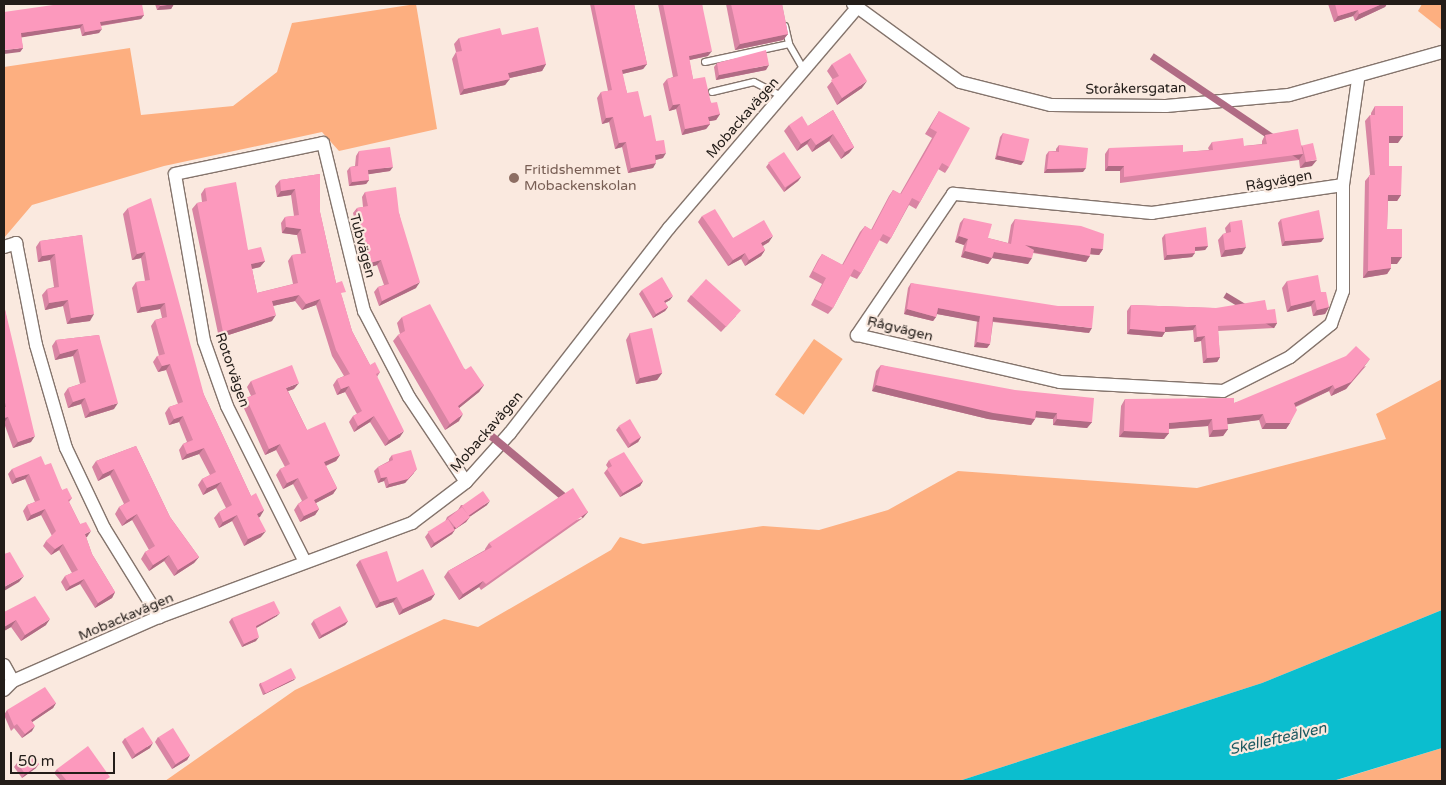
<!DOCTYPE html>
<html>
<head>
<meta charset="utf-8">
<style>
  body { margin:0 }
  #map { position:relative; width:1446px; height:785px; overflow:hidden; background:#fae9df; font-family:"Varela Round",sans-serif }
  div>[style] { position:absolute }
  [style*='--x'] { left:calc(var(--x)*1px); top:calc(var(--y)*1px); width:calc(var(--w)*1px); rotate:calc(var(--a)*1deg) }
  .green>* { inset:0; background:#fdaf80; transform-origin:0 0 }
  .water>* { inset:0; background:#0bbecf }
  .roads { filter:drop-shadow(1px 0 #84746c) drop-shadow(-1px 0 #84746c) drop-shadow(0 1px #84746c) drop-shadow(0 -1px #84746c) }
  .lane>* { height:6px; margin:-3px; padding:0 3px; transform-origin:3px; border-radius:3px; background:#fff }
  .street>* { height:12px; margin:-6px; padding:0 6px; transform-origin:6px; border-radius:6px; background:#fff }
  .wall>* { inset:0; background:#d984a3 }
  .shaded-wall>* { inset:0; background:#b06b84; transform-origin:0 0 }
  .building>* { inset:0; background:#fc99bd; transform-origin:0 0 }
  .dots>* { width:14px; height:14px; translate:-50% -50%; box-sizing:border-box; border:2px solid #fae9df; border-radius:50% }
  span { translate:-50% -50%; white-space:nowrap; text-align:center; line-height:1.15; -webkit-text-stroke:4.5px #fae9df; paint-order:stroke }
  .street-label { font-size:14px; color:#231d19 }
  .education-label { font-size:14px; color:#785e54 }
  .left { translate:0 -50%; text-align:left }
  .water-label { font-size:15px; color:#1c5960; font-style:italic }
  .frame { position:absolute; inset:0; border:5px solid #231d19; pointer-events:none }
  .scale { position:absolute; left:10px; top:752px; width:105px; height:22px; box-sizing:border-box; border:2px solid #231d19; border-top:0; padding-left:6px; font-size:15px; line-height:18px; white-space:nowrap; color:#231d19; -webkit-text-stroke:4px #fae9df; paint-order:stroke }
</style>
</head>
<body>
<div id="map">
  <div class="green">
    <div style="clip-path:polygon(416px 4px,437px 129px,339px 151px,322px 132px,164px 166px,32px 205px,4px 238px,4px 67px,130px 48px,141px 115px,233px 106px,277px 72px,292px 23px)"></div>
    <div style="clip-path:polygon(1422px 4px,1442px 4px,1442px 30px,1418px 11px)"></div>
    <div style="left:814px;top:339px;width:35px;height:68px;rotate:35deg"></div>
    <div style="clip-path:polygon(1442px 379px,1442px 610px,1262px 683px,959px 781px,165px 781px,295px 690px,444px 619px,478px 627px,611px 550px,620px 537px,643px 544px,763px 526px,819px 530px,888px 510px,958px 471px,1197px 488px,1386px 439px,1376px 414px)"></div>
    <div style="clip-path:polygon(1442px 748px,1442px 781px,1333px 781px,1347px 777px)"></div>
  </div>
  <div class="water">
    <div style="clip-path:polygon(1442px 610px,1442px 748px,1333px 781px,959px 781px,1262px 683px)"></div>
  </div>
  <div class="roads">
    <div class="lane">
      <div style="--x:785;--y:26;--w:18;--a:77"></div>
      <div style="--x:789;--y:44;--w:28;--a:60"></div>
      <div style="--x:705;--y:62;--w:86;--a:-12.1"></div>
      <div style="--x:712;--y:92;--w:43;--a:-13.4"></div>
      <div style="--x:754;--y:82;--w:31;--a:27"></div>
    </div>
    <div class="street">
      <div style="--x:853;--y:4;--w:132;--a:36.1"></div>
      <div style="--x:960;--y:82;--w:94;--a:14.2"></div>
      <div style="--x:1051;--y:105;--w:115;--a:0.5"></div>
      <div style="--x:1166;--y:106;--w:123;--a:-5.1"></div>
      <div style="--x:1289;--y:95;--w:159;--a:-15.7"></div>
      <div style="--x:1343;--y:185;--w:193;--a:171.7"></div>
      <div style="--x:1152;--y:213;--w:200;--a:-174.5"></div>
      <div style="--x:953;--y:194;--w:171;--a:124.2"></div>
      <div style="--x:857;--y:335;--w:208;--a:13"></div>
      <div style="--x:1060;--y:382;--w:163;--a:3.2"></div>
      <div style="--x:1223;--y:391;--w:75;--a:-26.9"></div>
      <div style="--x:1290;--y:357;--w:53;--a:-38.8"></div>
      <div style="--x:1331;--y:324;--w:35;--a:-70"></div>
      <div style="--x:1343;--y:291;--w:106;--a:-90"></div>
      <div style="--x:1343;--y:185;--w:107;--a:-81.9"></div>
      <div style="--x:4;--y:247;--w:13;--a:-18"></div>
      <div style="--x:16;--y:243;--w:104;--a:78.9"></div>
      <div style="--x:36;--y:345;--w:107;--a:73.8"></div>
      <div style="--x:66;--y:448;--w:89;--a:64.6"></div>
      <div style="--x:104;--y:528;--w:105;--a:58.3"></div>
      <div style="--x:305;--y:562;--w:174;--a:-116.6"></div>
      <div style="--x:227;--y:406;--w:69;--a:-109.5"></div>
      <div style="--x:204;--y:341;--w:169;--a:-99.9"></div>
      <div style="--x:175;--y:174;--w:151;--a:-11.8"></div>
      <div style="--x:323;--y:143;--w:173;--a:76.3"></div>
      <div style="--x:364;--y:311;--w:97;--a:62.4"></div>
      <div style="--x:409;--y:397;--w:102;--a:56.2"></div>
      <div style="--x:4;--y:665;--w:18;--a:61"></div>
      <div style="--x:4;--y:690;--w:13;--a:-45"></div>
      <div style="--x:13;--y:681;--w:159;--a:-23.7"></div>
      <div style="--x:159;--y:617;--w:270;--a:-20.4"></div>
      <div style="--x:412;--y:523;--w:68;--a:-37.2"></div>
      <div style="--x:466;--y:482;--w:66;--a:-48.1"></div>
      <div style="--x:510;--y:433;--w:259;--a:-52.2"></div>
      <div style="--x:669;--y:228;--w:288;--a:-49.5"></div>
    </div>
  </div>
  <div class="wall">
    <div style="clip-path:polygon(155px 4px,174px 4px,171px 9px,157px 10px)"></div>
    <div style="clip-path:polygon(590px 4px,634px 4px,647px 64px,643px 69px,622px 74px,627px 93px,644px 117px,656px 141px,663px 158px,656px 160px,653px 168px,628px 173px,622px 147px,615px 149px,609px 122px,602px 124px,597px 98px,601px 92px,608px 91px)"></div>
    <div style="clip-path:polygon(658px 4px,702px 4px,708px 56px,689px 60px,693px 79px,720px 114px,716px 120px,709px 121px,710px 124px,706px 129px,682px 135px,676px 109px,669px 111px,663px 84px,667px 79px,673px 77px)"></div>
    <div style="clip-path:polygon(726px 4px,782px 4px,788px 34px,783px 40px,735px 50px)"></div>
    <div style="clip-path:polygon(1328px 4px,1387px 4px,1385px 7px,1355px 21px,1353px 16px,1334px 22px)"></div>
    <div style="clip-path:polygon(4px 12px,144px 15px,141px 19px,101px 26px,99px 33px,82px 36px,80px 28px,21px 37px,23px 48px,20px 52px)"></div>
    <div style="clip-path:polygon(502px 35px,546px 64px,542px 71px,510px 78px,505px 85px,460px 95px,452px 59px,456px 52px,454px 44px,459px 38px)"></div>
    <div style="clip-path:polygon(717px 63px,766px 70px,716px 80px,714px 67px)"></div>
    <div style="clip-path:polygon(832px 64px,862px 88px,837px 105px,827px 87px,833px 80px,827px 71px)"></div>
    <div style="clip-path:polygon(1375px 106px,1398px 143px,1389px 143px,1389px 166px,1401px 195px,1397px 201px,1388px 201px,1387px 229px,1397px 264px,1391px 264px,1391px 268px,1387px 274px,1363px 278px,1365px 181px,1370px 175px,1365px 121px,1370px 115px,1371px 115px,1371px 113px)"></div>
    <div style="clip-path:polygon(833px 110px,854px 147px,849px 153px,841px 159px,829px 141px,812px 152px,807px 144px,797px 151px,784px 131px,789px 125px,808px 126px)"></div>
    <div style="clip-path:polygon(939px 111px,949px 167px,945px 173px,938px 169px,920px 202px,916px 209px,909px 205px,891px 238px,887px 244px,879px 240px,861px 273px,857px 279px,850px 276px,833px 308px,828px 314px,811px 305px,822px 284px,809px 277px,818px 260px,822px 254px,842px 265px,860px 232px,865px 226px,871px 230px,889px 196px,893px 190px,900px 194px,932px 138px,925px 134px)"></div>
    <div style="clip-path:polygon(1003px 133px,1024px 161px,1021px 165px,995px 159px,1000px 137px)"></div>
    <div style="clip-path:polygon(1265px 135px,1301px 146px,1302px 145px,1312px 166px,1300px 168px,1299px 160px,1120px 183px,1120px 171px,1105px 171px,1105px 154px,1109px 148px,1183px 152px,1209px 150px,1208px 148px,1212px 142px,1244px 146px,1262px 144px,1262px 141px)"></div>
    <div style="clip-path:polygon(1059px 145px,1083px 172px,1044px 173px,1046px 155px,1049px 151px,1056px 151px,1056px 149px)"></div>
    <div style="clip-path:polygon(359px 151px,390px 171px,368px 174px,369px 180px,366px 184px,349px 186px,347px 171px,350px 167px,355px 166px,356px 156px)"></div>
    <div style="clip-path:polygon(769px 163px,801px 177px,798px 181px,784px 192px,766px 167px)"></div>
    <div style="clip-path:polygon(320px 174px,320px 212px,336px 283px,342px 297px,352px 331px,370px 365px,380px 372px,377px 377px,400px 437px,385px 446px,370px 422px,354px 432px,349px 422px,353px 416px,357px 414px,345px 392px,337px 395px,333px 385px,337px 379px,344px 376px,332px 356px,316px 305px,302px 310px,295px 301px,273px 306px,272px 321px,219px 338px,192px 209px,197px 203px,202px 202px,201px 194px,205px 188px,248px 250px,265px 261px,260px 267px,252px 269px,257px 293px,293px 284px,288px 261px,292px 255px,301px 254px,297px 235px,282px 233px,281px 223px,285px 217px,294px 216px,291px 195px,277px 197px,275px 186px,280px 180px)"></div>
    <div style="clip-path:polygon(365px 192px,399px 213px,416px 288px,379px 306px,374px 292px,378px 287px,384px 285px,377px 265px,367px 268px,353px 213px,357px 208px,363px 207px,362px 197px)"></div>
    <div style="clip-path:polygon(128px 208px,204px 395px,251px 496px,264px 510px,259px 517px,261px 537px,244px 546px,232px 521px,219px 528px,214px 518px,219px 512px,226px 508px,216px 488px,203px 495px,198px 485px,202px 479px,210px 475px,199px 454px,182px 460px,179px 450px,183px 444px,187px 442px,179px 422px,169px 425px,165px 413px,169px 407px,178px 404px,166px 370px,158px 372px,153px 362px,157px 356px,159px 356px,151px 326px,155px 320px,162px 318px,160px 309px,137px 313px,132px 288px,136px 282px,145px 281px,141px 258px,132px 260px,123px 214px)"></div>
    <div style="clip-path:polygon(702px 216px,733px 238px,769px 242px,763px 246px,765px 250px,761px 256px,745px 266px,741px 259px,728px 266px,698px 222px)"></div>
    <div style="clip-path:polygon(964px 218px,988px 238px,1008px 243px,1011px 225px,1015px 219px,1103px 249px,1099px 255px,1090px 254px,1086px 262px,1033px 253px,1028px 264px,992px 258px,988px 264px,961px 257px,964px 245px,955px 242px,960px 223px)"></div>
    <div style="clip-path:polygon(1281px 219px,1324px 238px,1321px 242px,1282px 246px,1278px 223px)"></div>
    <div style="clip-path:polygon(1230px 222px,1242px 254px,1221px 257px,1218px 240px,1223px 234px,1226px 233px,1225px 228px)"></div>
    <div style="clip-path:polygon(1165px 234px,1208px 246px,1205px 250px,1195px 251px,1192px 257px,1164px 260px,1162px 238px)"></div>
    <div style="clip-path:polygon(82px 235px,90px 321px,67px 324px,63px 306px,45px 310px,42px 295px,47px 289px,54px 287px,50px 260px,38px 262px,36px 247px,40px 241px)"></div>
    <div style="clip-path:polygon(1287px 281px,1321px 292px,1329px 307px,1325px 314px,1313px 316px,1311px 306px,1287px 312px,1282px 288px)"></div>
    <div style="clip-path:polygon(911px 283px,1089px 333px,993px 322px,990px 344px,987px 348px,974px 347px,977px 321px,937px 314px,936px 317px,933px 321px,904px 314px,908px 288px)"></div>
    <div style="clip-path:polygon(642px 290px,670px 300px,665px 303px,668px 307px,665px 311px,653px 318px,639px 294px)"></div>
    <div style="clip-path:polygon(691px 295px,736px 316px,721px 332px,687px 301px)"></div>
    <div style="clip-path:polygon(4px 305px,31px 442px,13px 448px,4px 423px)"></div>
    <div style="clip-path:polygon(1131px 305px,1267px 310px,1277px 323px,1274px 328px,1218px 331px,1220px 357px,1217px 362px,1203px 363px,1201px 341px,1194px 342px,1193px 330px,1165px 332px,1162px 337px,1127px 334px,1127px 311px)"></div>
    <div style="clip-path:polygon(402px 317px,484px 385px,479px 392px,459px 408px,459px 421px,445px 430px,393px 341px,398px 335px,400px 334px,397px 323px)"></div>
    <div style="clip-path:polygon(630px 333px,662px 373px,657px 380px,636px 384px,626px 340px)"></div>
    <div style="clip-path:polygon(99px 335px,114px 409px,85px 418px,81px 404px,68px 408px,64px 394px,68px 388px,80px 384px,73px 356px,55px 360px,52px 346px,56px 340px)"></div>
    <div style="clip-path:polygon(881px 365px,1092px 422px,1087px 428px,1053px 425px,1053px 419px,1036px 417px,1035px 419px,1031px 425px,988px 419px,872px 391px,876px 371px)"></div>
    <div style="clip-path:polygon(1366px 366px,1346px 389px,1331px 396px,1329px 391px,1296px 407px,1290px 423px,1286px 429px,1262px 429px,1259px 420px,1227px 424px,1228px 429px,1223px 436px,1209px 437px,1208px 426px,1169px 429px,1169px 433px,1164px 439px,1119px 437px,1121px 406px,1125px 399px,1234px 403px)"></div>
    <div style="clip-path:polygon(251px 381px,294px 389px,288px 391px,307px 430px,340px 455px,336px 461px,326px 466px,337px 488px,333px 494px,316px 503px,319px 509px,315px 515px,300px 522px,294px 510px,298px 504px,302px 501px,293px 484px,283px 489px,276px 475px,280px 469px,285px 467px,276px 450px,265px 455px,242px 404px,246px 398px,251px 396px,247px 387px)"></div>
    <div style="clip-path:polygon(619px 426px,641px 437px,638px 442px,628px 448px,616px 430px)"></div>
    <div style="clip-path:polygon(136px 446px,170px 517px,199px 557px,194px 563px,174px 576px,164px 561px,149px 571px,141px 559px,145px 552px,149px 550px,132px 520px,122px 526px,115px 514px,119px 507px,124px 504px,110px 475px,98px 481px,92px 467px,96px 461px)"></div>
    <div style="clip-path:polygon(392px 455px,414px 473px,405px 483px,386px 488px,384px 481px,378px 483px,374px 471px,378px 467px,389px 461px,389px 459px)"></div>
    <div style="clip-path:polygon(609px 460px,643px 481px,640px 486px,620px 497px,604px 473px,608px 468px,606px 465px)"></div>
    <div style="clip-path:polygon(45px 465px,62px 490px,72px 498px,69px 502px,80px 524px,87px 537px,86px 537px,92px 554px,115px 592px,112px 598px,95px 608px,80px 584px,66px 591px,61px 582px,65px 576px,72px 573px,59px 550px,51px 555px,43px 546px,46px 541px,52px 536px,41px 515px,27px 521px,23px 511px,27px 505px,35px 502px,25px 479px,12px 484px,8px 474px,12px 469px)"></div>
    <div style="clip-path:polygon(461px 505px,487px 505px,469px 517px,466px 522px,455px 529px,452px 534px,431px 548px,425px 537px,428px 533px,445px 522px,447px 517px,458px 510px)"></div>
    <div style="clip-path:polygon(583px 518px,481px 590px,479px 587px,459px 600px,444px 577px,448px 571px,485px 550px,485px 549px,489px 543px)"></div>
    <div style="clip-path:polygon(360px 560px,397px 582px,435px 594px,431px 600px,399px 615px,393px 602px,376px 608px,356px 565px)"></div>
    <div style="clip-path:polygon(4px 612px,46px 625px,21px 641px,11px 627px,4px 631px)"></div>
    <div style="clip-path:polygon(277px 616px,256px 628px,256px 641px,242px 647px,229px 622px,232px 618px)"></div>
    <div style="clip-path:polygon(314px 620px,348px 621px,345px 625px,319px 639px,311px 624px)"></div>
    <div style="clip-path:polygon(294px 680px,263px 695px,259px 685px,260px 683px)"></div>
    <div style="clip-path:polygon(56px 703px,53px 708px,32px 722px,32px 731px,22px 738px,14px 728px,11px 731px,4px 715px,7px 710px)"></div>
    <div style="clip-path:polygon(158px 737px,190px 755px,187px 760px,172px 769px,155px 742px)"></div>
    <div style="clip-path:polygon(125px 738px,150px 748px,132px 759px,122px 742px)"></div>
    <div style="clip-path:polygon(17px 763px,36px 768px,22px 778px,14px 767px)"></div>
    <div style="clip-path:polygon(57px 769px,106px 781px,61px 781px,54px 773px)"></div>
  </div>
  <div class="shaded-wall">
    <div style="clip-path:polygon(174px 4px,171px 9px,157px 10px,160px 6px)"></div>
    <div style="clip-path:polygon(1382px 4px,1387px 4px,1385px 7px,1355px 21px,1359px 14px)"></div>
    <div style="clip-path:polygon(1358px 10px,1353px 16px,1334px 22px,1338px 16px)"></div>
    <div style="clip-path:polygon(144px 15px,141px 19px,97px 26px,100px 22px)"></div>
    <div style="clip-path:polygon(83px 24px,80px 28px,18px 38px,21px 33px)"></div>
    <div style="clip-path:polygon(102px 29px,99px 33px,82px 36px,85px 32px)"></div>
    <div style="clip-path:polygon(788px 34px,783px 40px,735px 50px,740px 44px)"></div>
    <div style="clip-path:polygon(23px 48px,20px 52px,4px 54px,4px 50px)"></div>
    <div style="clip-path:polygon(712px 51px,708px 56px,685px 61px,689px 56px)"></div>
    <div style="clip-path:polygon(546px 64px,542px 71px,504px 79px,508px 73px)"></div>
    <div style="clip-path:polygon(647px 64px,643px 69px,618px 75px,622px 70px)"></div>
    <div style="clip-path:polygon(769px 65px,766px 70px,716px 80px,719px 75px)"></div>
    <div style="clip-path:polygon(510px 79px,505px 85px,460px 95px,464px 89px)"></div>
    <div style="clip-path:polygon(867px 81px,862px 88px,837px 105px,842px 98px)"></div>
    <div style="clip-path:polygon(680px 104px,676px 109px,669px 111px,673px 105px)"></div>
    <div style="clip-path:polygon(720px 114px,716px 120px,705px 122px,708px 117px)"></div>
    <div style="clip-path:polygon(613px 117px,609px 122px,602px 124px,606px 118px)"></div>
    <div style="clip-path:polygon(710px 124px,706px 129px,682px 135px,685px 129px)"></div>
    <div style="clip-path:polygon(833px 134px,829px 141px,812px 152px,816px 145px)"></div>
    <div style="clip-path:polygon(1389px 136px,1403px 136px,1398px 143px,1385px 143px)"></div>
    <div style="clip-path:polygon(811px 138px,807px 144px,797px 151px,801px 144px)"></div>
    <div style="clip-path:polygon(626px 142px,622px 147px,615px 149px,619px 143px)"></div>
    <div style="clip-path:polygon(854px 147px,849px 153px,841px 159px,845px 152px)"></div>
    <div style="clip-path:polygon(666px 153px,663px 158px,651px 161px,655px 155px)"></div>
    <div style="left:1303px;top:154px;width:7px;height:180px;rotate:124deg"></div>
    <div style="clip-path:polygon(998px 155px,1024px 161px,1021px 165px,995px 159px)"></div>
    <div style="clip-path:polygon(1317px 160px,1312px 166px,1300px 168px,1305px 162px)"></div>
    <div style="clip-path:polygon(656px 163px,653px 168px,628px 173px,631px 168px)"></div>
    <div style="clip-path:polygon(1108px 166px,1124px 166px,1120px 171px,1105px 171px)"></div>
    <div style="clip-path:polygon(393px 167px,390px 171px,364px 175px,368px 170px)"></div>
    <div style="clip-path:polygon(1086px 168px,1083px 172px,1044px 173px,1047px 169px)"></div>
    <div style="clip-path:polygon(801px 177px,798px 181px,784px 192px,787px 187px)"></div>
    <div style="clip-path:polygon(369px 180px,366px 184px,349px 186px,352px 182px)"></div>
    <div style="clip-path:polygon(295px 189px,291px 195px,277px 197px,281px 191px)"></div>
    <div style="clip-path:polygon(1388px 195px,1401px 195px,1397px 201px,1383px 201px)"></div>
    <div style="clip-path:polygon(286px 227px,301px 229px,297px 235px,282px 233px)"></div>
    <div style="clip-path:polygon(773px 236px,769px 242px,757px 249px,761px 243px)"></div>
    <div style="clip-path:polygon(959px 236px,968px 239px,964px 245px,955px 242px)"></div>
    <div style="clip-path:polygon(1324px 238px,1321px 242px,1282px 246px,1285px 241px)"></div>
    <div style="clip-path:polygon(1025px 245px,1090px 256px,1086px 262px,1021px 250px)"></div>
    <div style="clip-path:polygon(1208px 246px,1205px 250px,1192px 251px,1195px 247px)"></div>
    <div style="clip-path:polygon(1246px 247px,1242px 254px,1221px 257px,1225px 250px)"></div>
    <div style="clip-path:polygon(1091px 248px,1103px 249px,1099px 255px,1087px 254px)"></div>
    <div style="clip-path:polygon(765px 250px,761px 256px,745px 266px,749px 260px)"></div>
    <div style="clip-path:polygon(965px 251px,994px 252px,1032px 258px,1028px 264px,992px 258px,988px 264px,961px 257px)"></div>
    <div style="clip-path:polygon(145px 252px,141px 258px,132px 260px,137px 254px)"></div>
    <div style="clip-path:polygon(745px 253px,741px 259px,728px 266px,733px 260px)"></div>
    <div style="clip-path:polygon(1195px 253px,1192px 257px,1164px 260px,1167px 255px)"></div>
    <div style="clip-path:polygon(55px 254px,50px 260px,38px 262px,42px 256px)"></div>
    <div style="clip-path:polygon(1391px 257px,1402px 257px,1397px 264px,1387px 264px)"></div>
    <div style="clip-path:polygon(381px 260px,377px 265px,367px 268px,370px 263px)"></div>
    <div style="clip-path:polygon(265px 261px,260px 267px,247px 270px,251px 264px)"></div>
    <div style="clip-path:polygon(1391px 268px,1387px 274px,1363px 278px,1368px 271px)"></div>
    <div style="clip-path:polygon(420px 282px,416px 288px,379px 306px,382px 301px)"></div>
    <div style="clip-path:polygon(299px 295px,295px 301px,268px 307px,272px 301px)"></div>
    <div style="clip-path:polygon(673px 296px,670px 300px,661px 305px,664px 301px)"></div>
    <div style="clip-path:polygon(320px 299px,316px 305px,302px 310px,306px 304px)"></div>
    <div style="clip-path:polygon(68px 300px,63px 306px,45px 310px,49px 303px)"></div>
    <div style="clip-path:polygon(1315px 300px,1311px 306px,1287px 312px,1291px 306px)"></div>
    <div style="clip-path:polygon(165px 303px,160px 309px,137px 313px,141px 307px)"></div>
    <div style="clip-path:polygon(668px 307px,665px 311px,653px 318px,656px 314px)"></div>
    <div style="clip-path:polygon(1329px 307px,1325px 314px,1313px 316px,1317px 310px)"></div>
    <div style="left:938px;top:308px;width:43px;height:6px;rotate:11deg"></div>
    <div style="clip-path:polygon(907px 309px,936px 317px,933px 321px,904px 314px)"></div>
    <div style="clip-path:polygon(94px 314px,90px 321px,67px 324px,71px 318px)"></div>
    <div style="clip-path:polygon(276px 315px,272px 321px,219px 338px,223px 332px)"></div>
    <div style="clip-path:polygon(993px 317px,1092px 328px,1089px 333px,990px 321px)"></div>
    <div style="left:1277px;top:323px;width:6px;height:59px;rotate:121deg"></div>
    <div style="clip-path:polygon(1196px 325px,1193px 330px,1165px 332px,1162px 337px,1127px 334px,1130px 329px)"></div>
    <div style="clip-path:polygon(1205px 336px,1201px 341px,1194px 342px,1197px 337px)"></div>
    <div style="clip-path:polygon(977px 342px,990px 344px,987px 348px,974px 347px)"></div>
    <div style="clip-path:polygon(78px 349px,73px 356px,55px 360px,60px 354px)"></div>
    <div style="clip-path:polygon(1220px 357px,1217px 362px,1203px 363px,1207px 358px)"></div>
    <div style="clip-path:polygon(1370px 359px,1346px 389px,1331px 396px,1335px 389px)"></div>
    <div style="clip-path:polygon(170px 364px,166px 370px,158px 372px,162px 366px)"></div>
    <div style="clip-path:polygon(662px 373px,657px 380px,636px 384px,640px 378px)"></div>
    <div style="clip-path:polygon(299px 383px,294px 389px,282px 393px,286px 388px)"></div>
    <div style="clip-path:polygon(484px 385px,479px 392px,453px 413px,458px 406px)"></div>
    <div style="clip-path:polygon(876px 385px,1035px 419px,1031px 425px,988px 419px,872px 391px)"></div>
    <div style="clip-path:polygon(1333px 385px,1329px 391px,1290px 409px,1294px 403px)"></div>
    <div style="clip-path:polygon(349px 386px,345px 392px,337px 395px,341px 389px)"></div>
    <div style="clip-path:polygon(85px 398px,81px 404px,68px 408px,73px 402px)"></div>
    <div style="clip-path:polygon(118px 403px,114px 409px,85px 418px,90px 412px)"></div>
    <div style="clip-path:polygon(1036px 411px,1057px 413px,1053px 419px,1032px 417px)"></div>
    <div style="clip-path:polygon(463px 414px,459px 421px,445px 430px,450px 424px)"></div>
    <div style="clip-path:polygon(1263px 414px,1259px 420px,1222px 425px,1227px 418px)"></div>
    <div style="clip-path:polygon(183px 416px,179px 422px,169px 425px,174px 419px)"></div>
    <div style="clip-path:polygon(374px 416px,370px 422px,354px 432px,358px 426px)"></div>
    <div style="clip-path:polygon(8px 417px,4px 423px,4px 418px)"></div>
    <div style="clip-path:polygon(1057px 419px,1092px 422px,1087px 428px,1053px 425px)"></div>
    <div style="clip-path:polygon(1212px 419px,1208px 426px,1165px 429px,1169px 423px)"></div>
    <div style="clip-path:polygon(1266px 423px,1290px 423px,1286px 429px,1262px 429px)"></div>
    <div style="clip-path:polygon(1228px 429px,1223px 436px,1209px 437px,1213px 430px)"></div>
    <div style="clip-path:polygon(404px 431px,400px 437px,385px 446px,389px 440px)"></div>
    <div style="clip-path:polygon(1124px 431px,1169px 433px,1164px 439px,1119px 437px)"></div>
    <div style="clip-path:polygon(35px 436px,31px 442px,13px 448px,18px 442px)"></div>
    <div style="clip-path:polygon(641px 437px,638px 442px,628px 448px,631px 444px)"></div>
    <div style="clip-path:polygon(280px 444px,276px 450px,265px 455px,269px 449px)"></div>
    <div style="clip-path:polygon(204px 448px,199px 454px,182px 460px,187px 454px)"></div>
    <div style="clip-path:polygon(340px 455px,336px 461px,320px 468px,324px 462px)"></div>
    <div style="clip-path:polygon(114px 469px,110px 475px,98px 481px,103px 474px)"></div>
    <div style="clip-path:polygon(417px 469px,405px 483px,386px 488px,389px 484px)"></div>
    <div style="clip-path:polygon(29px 474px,25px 479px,12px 484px,16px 478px)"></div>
    <div style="clip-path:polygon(387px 477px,384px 481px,378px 483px,381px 478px)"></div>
    <div style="clip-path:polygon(298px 478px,293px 484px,283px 489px,287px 483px)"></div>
    <div style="clip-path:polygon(643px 481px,640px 486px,620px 497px,623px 493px)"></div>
    <div style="clip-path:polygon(221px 482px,216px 488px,203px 495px,207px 488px)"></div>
    <div style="clip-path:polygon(337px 488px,333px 494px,310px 506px,314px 500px)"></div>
    <div style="clip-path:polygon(490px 501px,487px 505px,465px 520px,468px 515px)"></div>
    <div style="clip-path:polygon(45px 509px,41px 515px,27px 521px,31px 515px)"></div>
    <div style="clip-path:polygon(319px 509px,315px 515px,300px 522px,304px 516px)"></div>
    <div style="clip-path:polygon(264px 510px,260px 517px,253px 520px,257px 514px)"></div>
    <div style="left:588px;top:512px;width:8px;height:125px;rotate:130deg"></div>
    <div style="clip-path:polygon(137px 514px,132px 520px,122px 526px,127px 520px)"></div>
    <div style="clip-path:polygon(237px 515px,232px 521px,219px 528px,223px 522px)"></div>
    <div style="clip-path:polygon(470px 517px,466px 522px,451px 532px,454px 527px)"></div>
    <div style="clip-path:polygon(455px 530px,452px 534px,431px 548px,434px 543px)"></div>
    <div style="clip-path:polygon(91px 531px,87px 537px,81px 539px,85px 534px)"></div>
    <div style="clip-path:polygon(266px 531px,261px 537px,244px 546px,248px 539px)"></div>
    <div style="clip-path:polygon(63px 544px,59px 550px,51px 555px,55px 549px)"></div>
    <div style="clip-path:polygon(169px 555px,164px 561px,149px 571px,153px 565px)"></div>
    <div style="clip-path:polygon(199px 557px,194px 563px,174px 576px,178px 570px)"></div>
    <div style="clip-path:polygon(24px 576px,19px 582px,4px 591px,4px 587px)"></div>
    <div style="clip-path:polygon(84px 579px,80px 584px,66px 591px,70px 586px)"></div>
    <div style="clip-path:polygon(483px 581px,479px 587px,459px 600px,463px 594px)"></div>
    <div style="clip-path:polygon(115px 592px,112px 598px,95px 608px,98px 603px)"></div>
    <div style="clip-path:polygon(435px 594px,431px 600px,399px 615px,403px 609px)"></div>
    <div style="clip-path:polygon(397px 597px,393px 602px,376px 608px,380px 602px)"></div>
    <div style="clip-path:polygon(280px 613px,277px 616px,253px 630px,256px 626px)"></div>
    <div style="clip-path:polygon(50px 619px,46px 625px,21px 641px,25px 635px)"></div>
    <div style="clip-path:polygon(16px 620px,11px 627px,4px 631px,4px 627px)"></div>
    <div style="clip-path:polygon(348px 621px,345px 625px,319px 639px,322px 635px)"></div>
    <div style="clip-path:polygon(259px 637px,256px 641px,242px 647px,244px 644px)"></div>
    <div style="clip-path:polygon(296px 678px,294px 680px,263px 695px,265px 693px)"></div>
    <div style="clip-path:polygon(56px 703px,53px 708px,28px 725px,31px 720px)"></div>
    <div style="clip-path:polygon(35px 726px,32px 731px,22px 738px,25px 734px)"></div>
    <div style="clip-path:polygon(153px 743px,150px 748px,132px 759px,136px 754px)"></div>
    <div style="clip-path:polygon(190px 755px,187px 760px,172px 769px,175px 765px)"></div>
    <div style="clip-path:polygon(39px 764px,36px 768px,22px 778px,25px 774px)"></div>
  </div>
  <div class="building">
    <div style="clip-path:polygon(60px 4px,142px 4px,144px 15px,100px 22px,102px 29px,85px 32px,83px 24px,21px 33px,23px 48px,4px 50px,4px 12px)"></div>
    <div style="clip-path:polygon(159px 4px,174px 4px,160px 6px)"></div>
    <div style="clip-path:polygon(594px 4px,634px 4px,647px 64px,622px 70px,627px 93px,638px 91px,644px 117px,651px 115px,656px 141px,664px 140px,666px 153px,655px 155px,656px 163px,631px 168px,626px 142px,619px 143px,613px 117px,606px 118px,601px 92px,612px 90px)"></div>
    <div style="clip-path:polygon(663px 4px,702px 4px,712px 51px,689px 56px,693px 79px,705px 77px,711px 103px,717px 102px,720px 114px,708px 117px,710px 124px,685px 129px,680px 104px,673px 105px,667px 79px,678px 76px)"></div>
    <div style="clip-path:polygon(731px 4px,782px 4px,788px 34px,740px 44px)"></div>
    <div style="clip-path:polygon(1335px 4px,1382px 4px,1359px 14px,1358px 10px,1338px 16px)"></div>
    <div style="clip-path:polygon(538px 27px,546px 64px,508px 73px,510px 79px,464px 89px,456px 52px,462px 51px,459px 38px,500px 28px,502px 35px)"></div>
    <div style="clip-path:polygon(766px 50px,769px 65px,719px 75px,717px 63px)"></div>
    <div style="clip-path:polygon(850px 53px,867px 81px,842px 98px,831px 80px,839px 76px,832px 64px)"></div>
    <div style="clip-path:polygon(1375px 106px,1403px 106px,1403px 136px,1389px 136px,1389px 166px,1402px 166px,1401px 195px,1388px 195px,1387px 229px,1402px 229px,1402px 257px,1391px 257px,1391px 268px,1368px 271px,1369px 175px,1375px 175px,1370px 115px,1375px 115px)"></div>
    <div style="clip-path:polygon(833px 110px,854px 147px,845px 152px,833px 134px,816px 145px,811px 138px,801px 144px,789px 125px,802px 116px,808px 126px)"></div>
    <div style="clip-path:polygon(939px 111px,970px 128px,949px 167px,942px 163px,920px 202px,912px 198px,891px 238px,883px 234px,861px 273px,854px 269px,833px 308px,815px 299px,826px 278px,813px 271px,822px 254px,843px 265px,865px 226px,872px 230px,893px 190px,901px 194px,924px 155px,937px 132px,930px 128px)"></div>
    <div style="clip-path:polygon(1298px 129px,1303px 154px,1124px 177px,1124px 166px,1108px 166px,1109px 148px,1183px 145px,1183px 152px,1213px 150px,1212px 142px,1243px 138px,1244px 146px,1267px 144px,1265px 135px)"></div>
    <div style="left:1003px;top:133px;width:27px;height:23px;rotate:13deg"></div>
    <div style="left:1313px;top:143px;width:17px;height:11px;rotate:77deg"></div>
    <div style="clip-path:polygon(1059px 145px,1088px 148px,1086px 168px,1047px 169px,1049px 151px,1059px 152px)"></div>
    <div style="clip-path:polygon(390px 147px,393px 167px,368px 170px,369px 180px,352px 182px,350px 167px,358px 166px,359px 151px)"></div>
    <div style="left:784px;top:152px;width:30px;height:19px;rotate:56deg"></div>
    <div style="clip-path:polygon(320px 174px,320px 212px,336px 283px,342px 281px,346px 292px,341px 293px,352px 331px,370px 365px,375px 362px,380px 372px,376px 374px,404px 431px,389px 440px,374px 416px,358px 426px,353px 416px,362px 411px,349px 386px,341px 389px,337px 379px,350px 374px,336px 350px,320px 299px,306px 304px,299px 295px,272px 301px,276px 315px,223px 332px,197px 203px,207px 201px,205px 188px,236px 182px,248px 250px,261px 247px,265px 261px,251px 264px,257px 293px,298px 283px,292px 255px,306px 253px,301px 229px,286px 227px,285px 217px,299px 215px,295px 189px,281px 191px,280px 180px)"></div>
    <div style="clip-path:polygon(396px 187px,399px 213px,420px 282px,382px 301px,378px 287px,389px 284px,381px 260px,370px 263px,357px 208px,368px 206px,365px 192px)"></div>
    <div style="clip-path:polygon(151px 198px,204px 395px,251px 496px,256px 493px,264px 510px,257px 514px,266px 531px,248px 539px,237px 515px,223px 522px,219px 512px,232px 505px,221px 482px,207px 488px,202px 479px,216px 472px,204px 448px,187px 454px,183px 444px,193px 440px,183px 416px,174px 419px,169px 407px,183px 402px,170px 364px,162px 366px,157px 356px,165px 354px,155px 320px,167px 317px,165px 303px,141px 307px,136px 282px,150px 280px,145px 252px,137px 254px,128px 208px)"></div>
    <div style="clip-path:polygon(715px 209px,733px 238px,764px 220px,773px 236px,761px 243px,765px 250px,749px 260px,745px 253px,733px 260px,702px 216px)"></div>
    <div style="clip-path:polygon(1319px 210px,1324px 238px,1285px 241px,1281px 219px)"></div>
    <div style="clip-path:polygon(964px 218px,992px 224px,988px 238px,1011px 244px,1015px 219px,1081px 226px,1104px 234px,1103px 249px,1091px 248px,1090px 256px,1025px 245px,1034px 250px,1032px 258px,994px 252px,992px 258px,965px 251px,968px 239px,959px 236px)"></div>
    <div style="clip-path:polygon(1242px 220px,1246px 247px,1225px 250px,1223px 234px,1231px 232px,1230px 222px)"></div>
    <div style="clip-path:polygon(1206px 227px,1208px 246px,1195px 247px,1195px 253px,1167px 255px,1165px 234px)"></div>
    <div style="clip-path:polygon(82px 235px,94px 314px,71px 318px,68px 300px,49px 303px,47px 289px,59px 287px,55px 254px,42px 256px,40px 241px)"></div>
    <div style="clip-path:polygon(1318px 275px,1321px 292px,1326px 292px,1329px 307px,1317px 310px,1315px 300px,1291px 306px,1287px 281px)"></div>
    <div style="clip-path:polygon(662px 277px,673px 296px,664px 301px,668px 307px,656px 314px,642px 290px)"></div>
    <div style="left:706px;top:279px;width:47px;height:22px;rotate:42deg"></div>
    <div style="clip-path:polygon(911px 283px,1058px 306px,1094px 306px,1092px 328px,993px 317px,990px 344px,977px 342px,980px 316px,938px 308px,936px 317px,907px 309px)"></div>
    <div style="clip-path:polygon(1265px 300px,1267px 310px,1275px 309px,1277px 323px,1218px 326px,1220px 357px,1207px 358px,1205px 336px,1197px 337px,1196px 325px,1165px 327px,1165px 332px,1130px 329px,1131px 305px,1216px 308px)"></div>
    <div style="clip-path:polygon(430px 304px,465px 370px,471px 366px,484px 385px,458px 406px,463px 414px,450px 424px,398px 335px,405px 331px,402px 317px)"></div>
    <div style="clip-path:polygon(4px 305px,35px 436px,18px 442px,8px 417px,4px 418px,4px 407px,6px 407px,4px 398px)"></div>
    <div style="left:652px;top:328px;width:46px;height:23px;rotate:77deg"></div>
    <div style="clip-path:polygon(99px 335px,118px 403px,90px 412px,85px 398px,73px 402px,68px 388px,86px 382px,78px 349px,60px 354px,56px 340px)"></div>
    <div style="clip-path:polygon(1356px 346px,1370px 359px,1351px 382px,1335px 389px,1333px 385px,1294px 403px,1297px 410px,1290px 423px,1266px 423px,1263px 414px,1227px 418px,1228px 429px,1213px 430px,1212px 419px,1169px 423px,1169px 433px,1124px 431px,1125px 399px,1234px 398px,1234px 403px,1346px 356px)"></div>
    <div style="clip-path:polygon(292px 365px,299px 383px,286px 388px,307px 430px,325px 422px,340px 455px,324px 462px,337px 488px,314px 500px,319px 509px,304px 516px,298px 504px,308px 498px,298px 478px,287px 483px,280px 469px,290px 464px,280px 444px,269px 449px,246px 398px,256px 394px,251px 381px)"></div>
    <div style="clip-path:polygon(881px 365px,1015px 390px,1094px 398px,1092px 422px,1057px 419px,1057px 413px,1036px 411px,1035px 419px,993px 413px,876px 385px)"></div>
    <div style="left:630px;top:419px;width:21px;height:13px;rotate:59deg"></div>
    <div style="clip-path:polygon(136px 446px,170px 517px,199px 557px,178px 570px,169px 555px,153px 565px,145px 552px,155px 546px,137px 514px,127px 520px,119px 507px,130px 501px,114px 469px,103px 474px,96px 461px)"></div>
    <div style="clip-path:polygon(411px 450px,417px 469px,408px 479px,389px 484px,387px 477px,381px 478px,378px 467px,393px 460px,392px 455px)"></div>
    <div style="clip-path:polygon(624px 452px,643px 481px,623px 493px,607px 469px,612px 466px,609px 460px)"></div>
    <div style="clip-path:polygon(41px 456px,45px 465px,51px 463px,62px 490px,67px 488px,72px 498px,68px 500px,80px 524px,86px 522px,91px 531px,85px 534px,92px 554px,115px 592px,98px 603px,84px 579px,70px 586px,65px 576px,78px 570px,63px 544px,55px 549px,46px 541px,56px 531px,45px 509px,31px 515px,27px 505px,40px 500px,29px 474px,16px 478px,12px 469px)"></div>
    <div style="clip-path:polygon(573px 488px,588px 512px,486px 584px,483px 581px,463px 594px,448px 571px,492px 547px,489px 543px)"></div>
    <div style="left:483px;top:491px;width:12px;height:26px;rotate:55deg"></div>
    <div style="left:462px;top:507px;width:13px;height:18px;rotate:51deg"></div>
    <div style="left:448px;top:519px;width:13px;height:24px;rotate:58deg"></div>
    <div style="clip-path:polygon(387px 551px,397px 582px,423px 569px,435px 594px,403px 609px,397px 597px,380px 602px,360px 560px)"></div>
    <div style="clip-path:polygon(10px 552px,24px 576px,4px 587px,4px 554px)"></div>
    <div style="clip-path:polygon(35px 596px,50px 619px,25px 635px,16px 620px,4px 627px,4px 612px)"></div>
    <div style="clip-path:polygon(274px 601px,280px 613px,256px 626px,259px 637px,244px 644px,232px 618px)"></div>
    <div style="left:340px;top:606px;width:17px;height:30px;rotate:62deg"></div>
    <div style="left:291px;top:668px;width:11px;height:34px;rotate:63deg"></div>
    <div style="clip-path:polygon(45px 687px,56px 703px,31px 720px,35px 726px,25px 734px,17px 724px,14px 726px,7px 710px)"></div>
    <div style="left:143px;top:727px;width:19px;height:21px;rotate:58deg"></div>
    <div style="left:173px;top:728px;width:32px;height:17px;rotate:58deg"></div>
    <div style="clip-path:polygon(88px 746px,110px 777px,104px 781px,67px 781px,57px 769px)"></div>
    <div style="left:31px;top:753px;width:14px;height:17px;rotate:54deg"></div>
  </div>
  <div class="dots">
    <div style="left:514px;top:178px;background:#8d6e63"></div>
  </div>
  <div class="street-label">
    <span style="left:1136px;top:89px;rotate:-1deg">Storåkersgatan</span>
    <span style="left:743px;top:118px;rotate:-49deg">Mobackavägen</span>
    <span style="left:1279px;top:181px;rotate:-10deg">Rågvägen</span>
    <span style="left:362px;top:246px;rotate:75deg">Tubvägen</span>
    <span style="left:900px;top:329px;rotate:14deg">Rågvägen</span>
    <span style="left:232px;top:370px;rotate:71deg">Rotorvägen</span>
    <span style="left:487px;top:432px;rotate:-49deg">Mobackavägen</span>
    <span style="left:126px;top:617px;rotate:-23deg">Mobackavägen</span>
  </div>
  <div class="education-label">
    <span class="left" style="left:524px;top:178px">Fritidshemmet<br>Mobackenskolan</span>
  </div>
  <div class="water-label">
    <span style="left:1278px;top:739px;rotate:-13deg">Skellefteälven</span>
  </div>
  <div class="frame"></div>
  <div class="scale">50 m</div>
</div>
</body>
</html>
